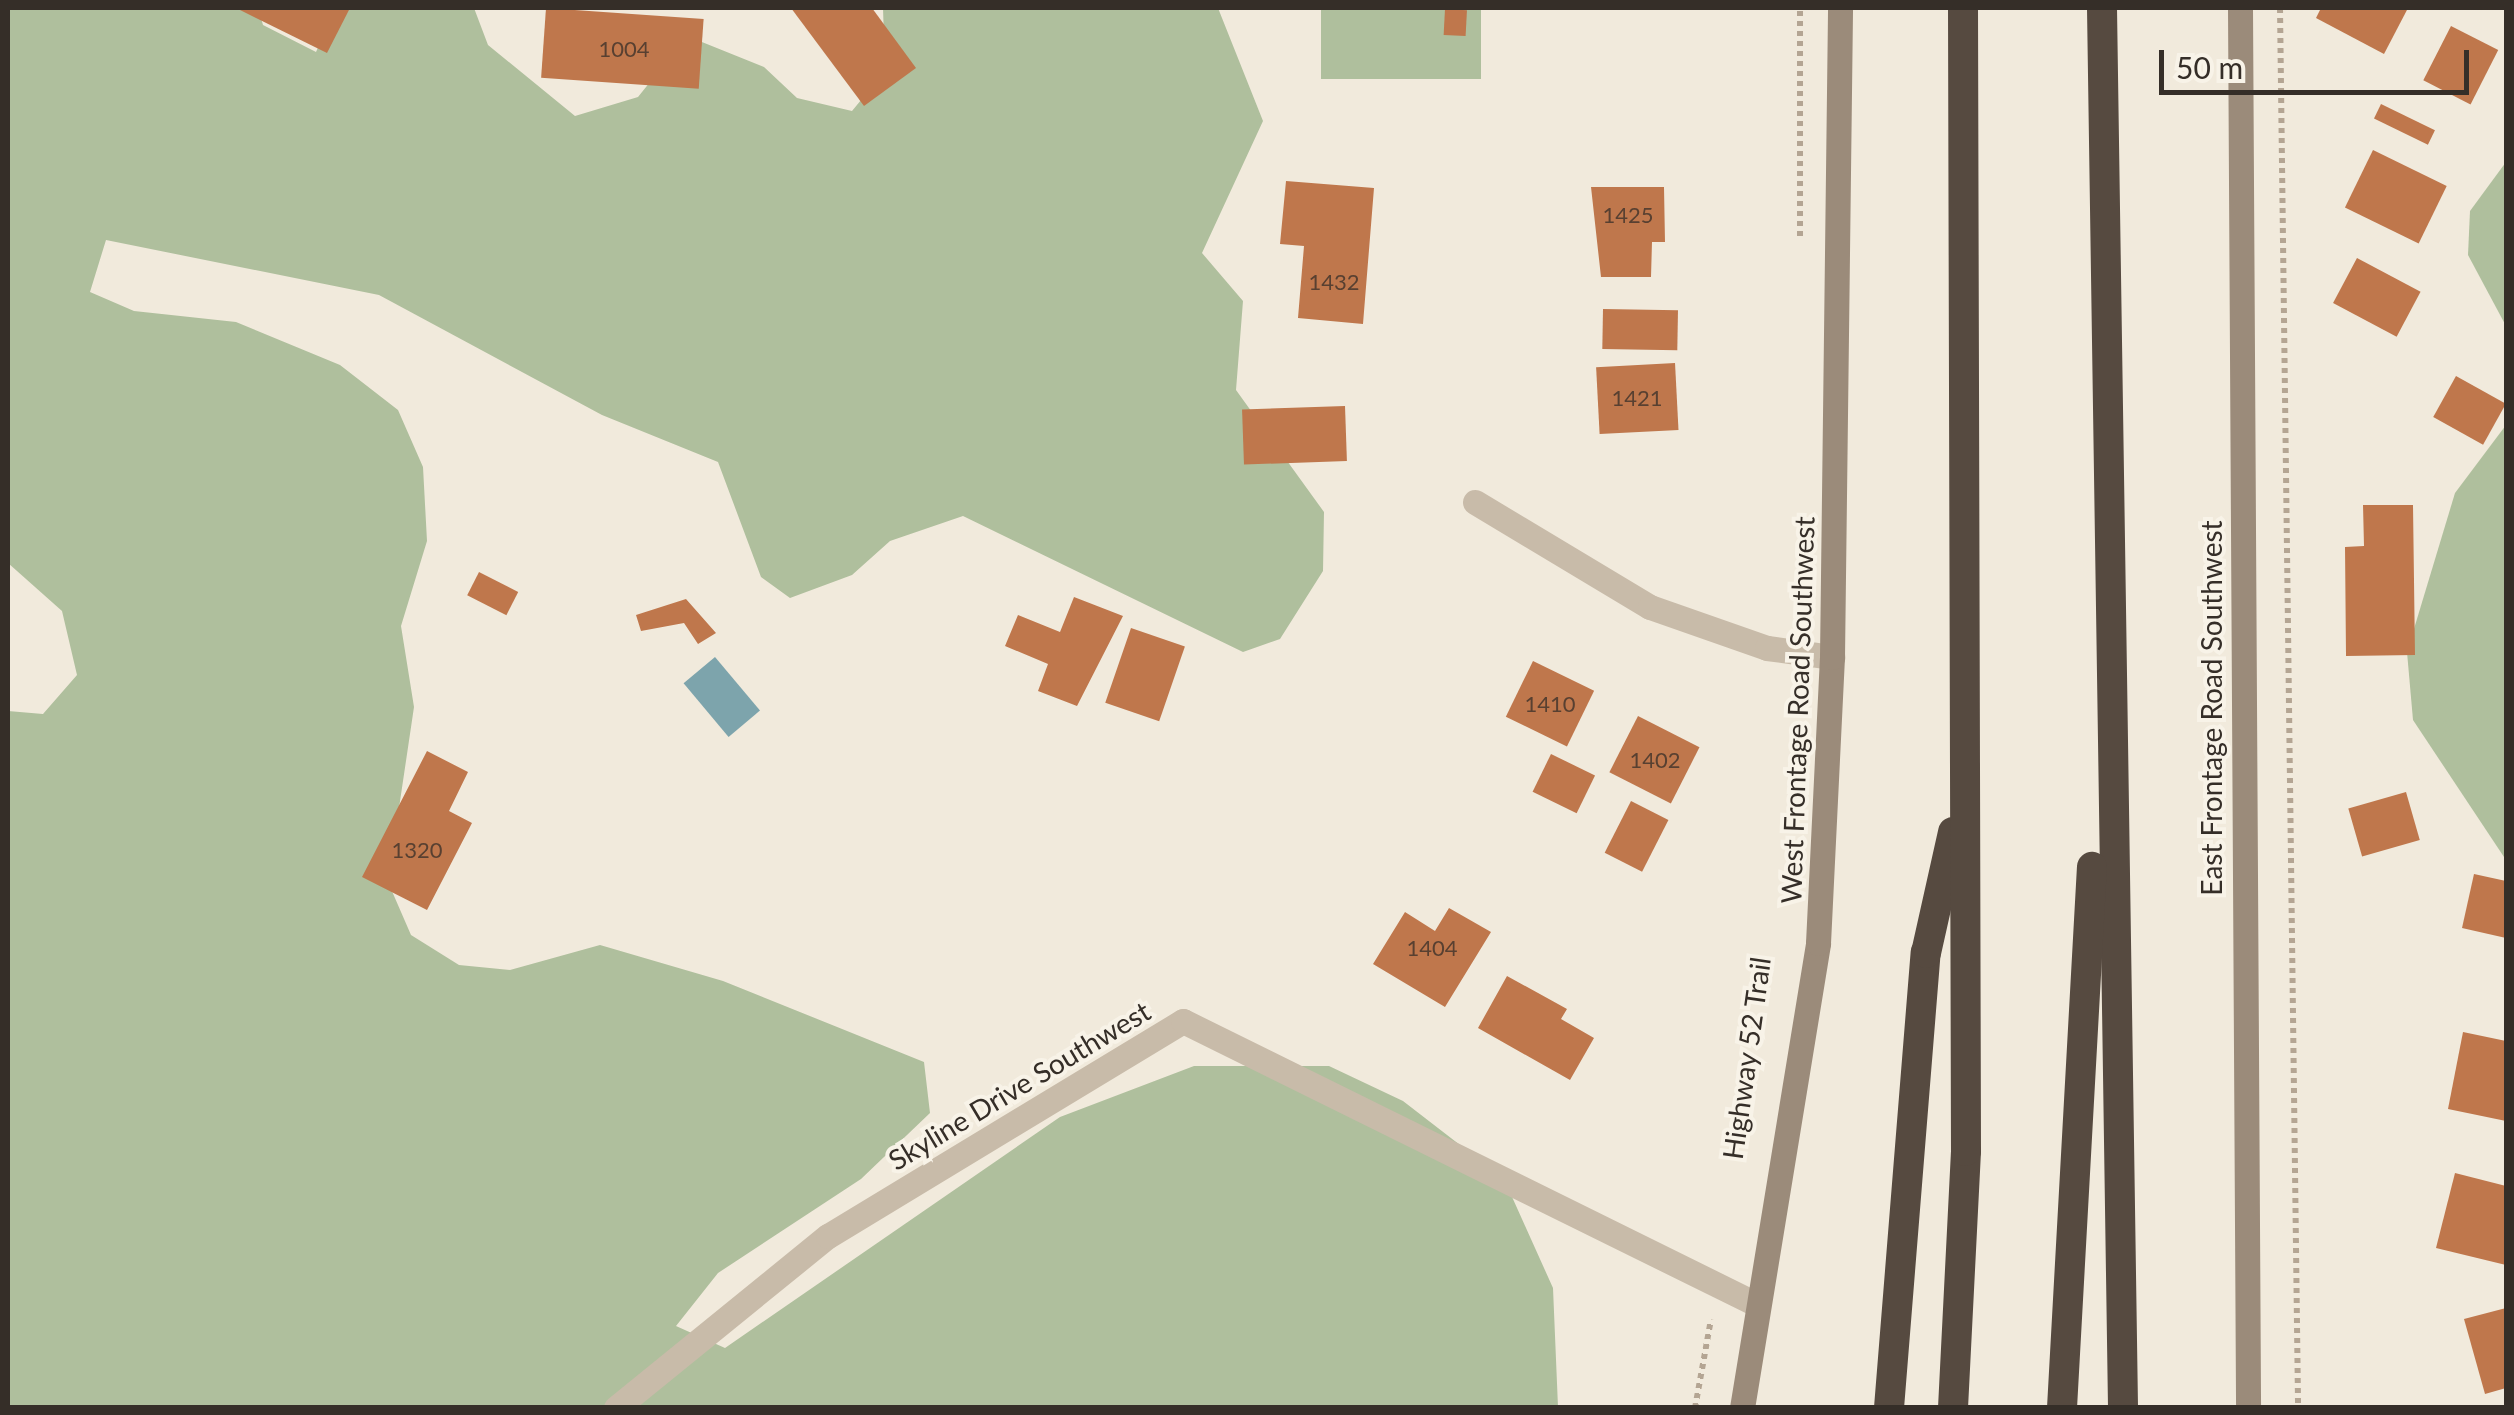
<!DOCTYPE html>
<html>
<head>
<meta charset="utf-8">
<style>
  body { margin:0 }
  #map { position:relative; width:2514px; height:1415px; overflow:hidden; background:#f1eadc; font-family:Lato,sans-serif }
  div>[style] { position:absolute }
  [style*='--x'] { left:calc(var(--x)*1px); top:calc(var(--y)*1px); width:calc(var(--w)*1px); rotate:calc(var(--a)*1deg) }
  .green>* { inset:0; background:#afbf9d; transform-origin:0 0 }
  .water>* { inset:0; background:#7da4ac; transform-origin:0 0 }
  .building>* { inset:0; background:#bf774c; transform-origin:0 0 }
  .path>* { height:6px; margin-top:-3px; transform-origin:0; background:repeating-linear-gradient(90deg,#b4a593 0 5px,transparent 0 10px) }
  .street>* { height:25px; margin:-12.5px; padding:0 12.5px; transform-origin:12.5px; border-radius:12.5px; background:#c8bba9 }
  .secondary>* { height:25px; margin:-12.5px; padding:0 12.5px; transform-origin:12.5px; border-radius:12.5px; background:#9b8b7a }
  .highway>* { height:30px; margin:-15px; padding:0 15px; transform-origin:15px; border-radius:15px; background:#564a40 }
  span { translate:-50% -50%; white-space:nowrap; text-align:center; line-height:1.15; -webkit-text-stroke:8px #f8f3e8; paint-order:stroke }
  .number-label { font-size:22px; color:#584031 }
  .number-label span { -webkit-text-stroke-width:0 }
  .street-label { font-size:28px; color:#352e28 }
  .frame { position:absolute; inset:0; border:10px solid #352e28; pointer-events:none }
  .scale { position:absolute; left:2159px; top:50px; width:310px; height:45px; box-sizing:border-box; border:5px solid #352e28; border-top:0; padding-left:12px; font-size:30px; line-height:35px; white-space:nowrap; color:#352e28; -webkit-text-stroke:8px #f8f3e8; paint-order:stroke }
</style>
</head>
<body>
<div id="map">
  <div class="green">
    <div style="clip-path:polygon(8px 8px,258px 8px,263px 25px,316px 52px,336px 8px,474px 8px,488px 45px,575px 116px,638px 97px,687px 36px,764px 67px,797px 98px,852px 111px,885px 71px,883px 8px,1218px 8px,1263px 121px,1202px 253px,1243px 301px,1236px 390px,1324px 512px,1323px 571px,1280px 639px,1243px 652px,963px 516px,890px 541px,852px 575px,790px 598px,761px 577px,718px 462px,602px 415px,379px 295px,106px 240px,90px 292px,134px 311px,236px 322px,340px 365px,398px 410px,423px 467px,427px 541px,401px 626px,414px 707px,388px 882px,411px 935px,459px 965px,510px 970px,600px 945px,723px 981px,924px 1062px,930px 1113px,861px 1179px,718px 1273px,676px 1326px,725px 1348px,1060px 1117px,1194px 1066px,1329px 1066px,1403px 1101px,1504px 1179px,1553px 1288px,1558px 1407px,8px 1407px,8px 711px,43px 714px,77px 675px,62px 611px,8px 563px)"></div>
    <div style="left:1321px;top:8px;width:160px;height:71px"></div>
    <div style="clip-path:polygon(2506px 162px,2506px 326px,2468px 255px,2470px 211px)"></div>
    <div style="clip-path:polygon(2506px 425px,2506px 860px,2413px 720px,2407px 652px,2455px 493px)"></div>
  </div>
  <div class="water">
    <div style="left:715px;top:657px;width:70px;height:41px;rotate:50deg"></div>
  </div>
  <div class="building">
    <div style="clip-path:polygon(236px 8px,350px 8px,327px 53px)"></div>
    <div style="left:546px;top:8px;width:158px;height:70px;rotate:4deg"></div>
    <div style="clip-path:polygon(791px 8px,872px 8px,916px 68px,864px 106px)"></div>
    <div style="clip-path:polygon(2321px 8px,2408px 8px,2384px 54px,2316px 18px)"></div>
    <div style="left:1445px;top:9px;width:22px;height:26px;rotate:3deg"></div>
    <div style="left:2451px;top:26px;width:53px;height:61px;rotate:27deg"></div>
    <div style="left:2381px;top:104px;width:60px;height:16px;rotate:26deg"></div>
    <div style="left:2373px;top:150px;width:82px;height:64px;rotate:26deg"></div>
    <div style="clip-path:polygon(1286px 181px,1374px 188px,1363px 324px,1298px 318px,1304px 246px,1280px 244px)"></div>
    <div style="clip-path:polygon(1591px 187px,1664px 187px,1665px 242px,1652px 242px,1651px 277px,1601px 277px)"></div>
    <div style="left:2357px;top:258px;width:72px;height:51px;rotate:28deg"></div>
    <div style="left:1603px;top:309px;width:75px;height:40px;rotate:1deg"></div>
    <div style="left:1675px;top:363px;width:67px;height:79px;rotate:87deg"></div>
    <div style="left:2456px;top:376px;width:57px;height:47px;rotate:29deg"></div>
    <div style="left:1345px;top:406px;width:55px;height:103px;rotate:88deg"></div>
    <div style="clip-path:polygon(2363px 505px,2413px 505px,2415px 655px,2346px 656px,2345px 547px,2364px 546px)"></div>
    <div style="left:479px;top:572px;width:44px;height:26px;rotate:27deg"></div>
    <div style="clip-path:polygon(1074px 597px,1123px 616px,1077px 706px,1038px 691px,1048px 664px,1005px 646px,1018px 615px,1060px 632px)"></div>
    <div style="clip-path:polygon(686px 599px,716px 633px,698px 644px,684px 623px,641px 631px,636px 615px)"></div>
    <div style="left:1131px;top:628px;width:57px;height:79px;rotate:19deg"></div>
    <div style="left:1533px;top:661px;width:68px;height:62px;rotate:26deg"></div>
    <div style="left:1638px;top:716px;width:69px;height:63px;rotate:27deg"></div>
    <div style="clip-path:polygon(427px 751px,468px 772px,449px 811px,472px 823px,427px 910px,362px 877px)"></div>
    <div style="left:1551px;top:754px;width:49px;height:42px;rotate:26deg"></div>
    <div style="left:2406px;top:792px;width:50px;height:60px;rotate:74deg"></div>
    <div style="left:1631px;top:801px;width:42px;height:58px;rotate:27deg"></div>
    <div style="clip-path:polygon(2474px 874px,2506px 881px,2506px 938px,2462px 928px)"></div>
    <div style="clip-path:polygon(1449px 908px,1491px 932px,1445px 1007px,1373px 964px,1405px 912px,1435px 931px)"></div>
    <div style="clip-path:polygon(1507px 976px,1567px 1009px,1561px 1019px,1594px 1038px,1570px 1080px,1478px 1028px)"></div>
    <div style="clip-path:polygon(2463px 1032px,2506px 1041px,2506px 1121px,2448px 1109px)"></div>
    <div style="clip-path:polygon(2455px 1173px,2506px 1186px,2506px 1265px,2436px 1248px)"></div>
    <div style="clip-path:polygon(2506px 1308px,2506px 1388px,2485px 1394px,2464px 1319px)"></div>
  </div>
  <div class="path">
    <div style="--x:2280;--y:8;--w:1400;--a:89.26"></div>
    <div style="--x:1800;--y:236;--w:228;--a:-90"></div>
    <div style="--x:1695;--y:1408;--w:90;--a:-79.8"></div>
  </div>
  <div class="street">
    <div style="--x:1475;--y:502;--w:204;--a:31"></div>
    <div style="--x:1650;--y:607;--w:124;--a:19.3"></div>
    <div style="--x:1767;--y:648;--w:66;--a:7.9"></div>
    <div style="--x:616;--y:1408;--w:273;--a:-39.1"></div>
    <div style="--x:828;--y:1236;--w:415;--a:-31.2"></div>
    <div style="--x:1183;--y:1021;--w:641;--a:26.29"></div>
  </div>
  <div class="secondary">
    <div style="--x:2240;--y:8;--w:1400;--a:89.67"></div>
    <div style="--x:1742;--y:1408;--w:471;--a:-80.7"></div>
    <div style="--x:1818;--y:943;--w:286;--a:-87.2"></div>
    <div style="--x:1832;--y:657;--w:649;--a:-89.29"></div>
  </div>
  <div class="highway">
    <div style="--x:2102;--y:8;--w:1400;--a:89.14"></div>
    <div style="--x:1889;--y:1408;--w:457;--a:-85.4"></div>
    <div style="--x:1926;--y:953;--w:124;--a:-77.4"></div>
    <div style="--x:1953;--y:1408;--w:257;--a:-87.1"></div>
    <div style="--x:1966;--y:1151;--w:1143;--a:-90.15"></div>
    <div style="--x:2062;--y:1408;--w:542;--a:-86.83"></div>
  </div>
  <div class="number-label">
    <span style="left:624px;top:49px">1004</span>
    <span style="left:1628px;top:215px">1425</span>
    <span style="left:1334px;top:282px">1432</span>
    <span style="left:1637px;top:398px">1421</span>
    <span style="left:1550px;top:704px">1410</span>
    <span style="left:1655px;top:760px">1402</span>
    <span style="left:417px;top:850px">1320</span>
    <span style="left:1432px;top:948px">1404</span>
  </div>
  <div class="street-label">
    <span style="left:2211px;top:708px;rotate:-90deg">East Frontage Road Southwest</span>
    <span style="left:1797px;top:710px;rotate:-88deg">West Frontage Road Southwest</span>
    <span style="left:1746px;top:1058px;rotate:-82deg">Highway 52 Trail</span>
    <span style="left:1019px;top:1085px;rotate:-31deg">Skyline Drive Southwest</span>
  </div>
  <div class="frame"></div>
  <div class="scale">50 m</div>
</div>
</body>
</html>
